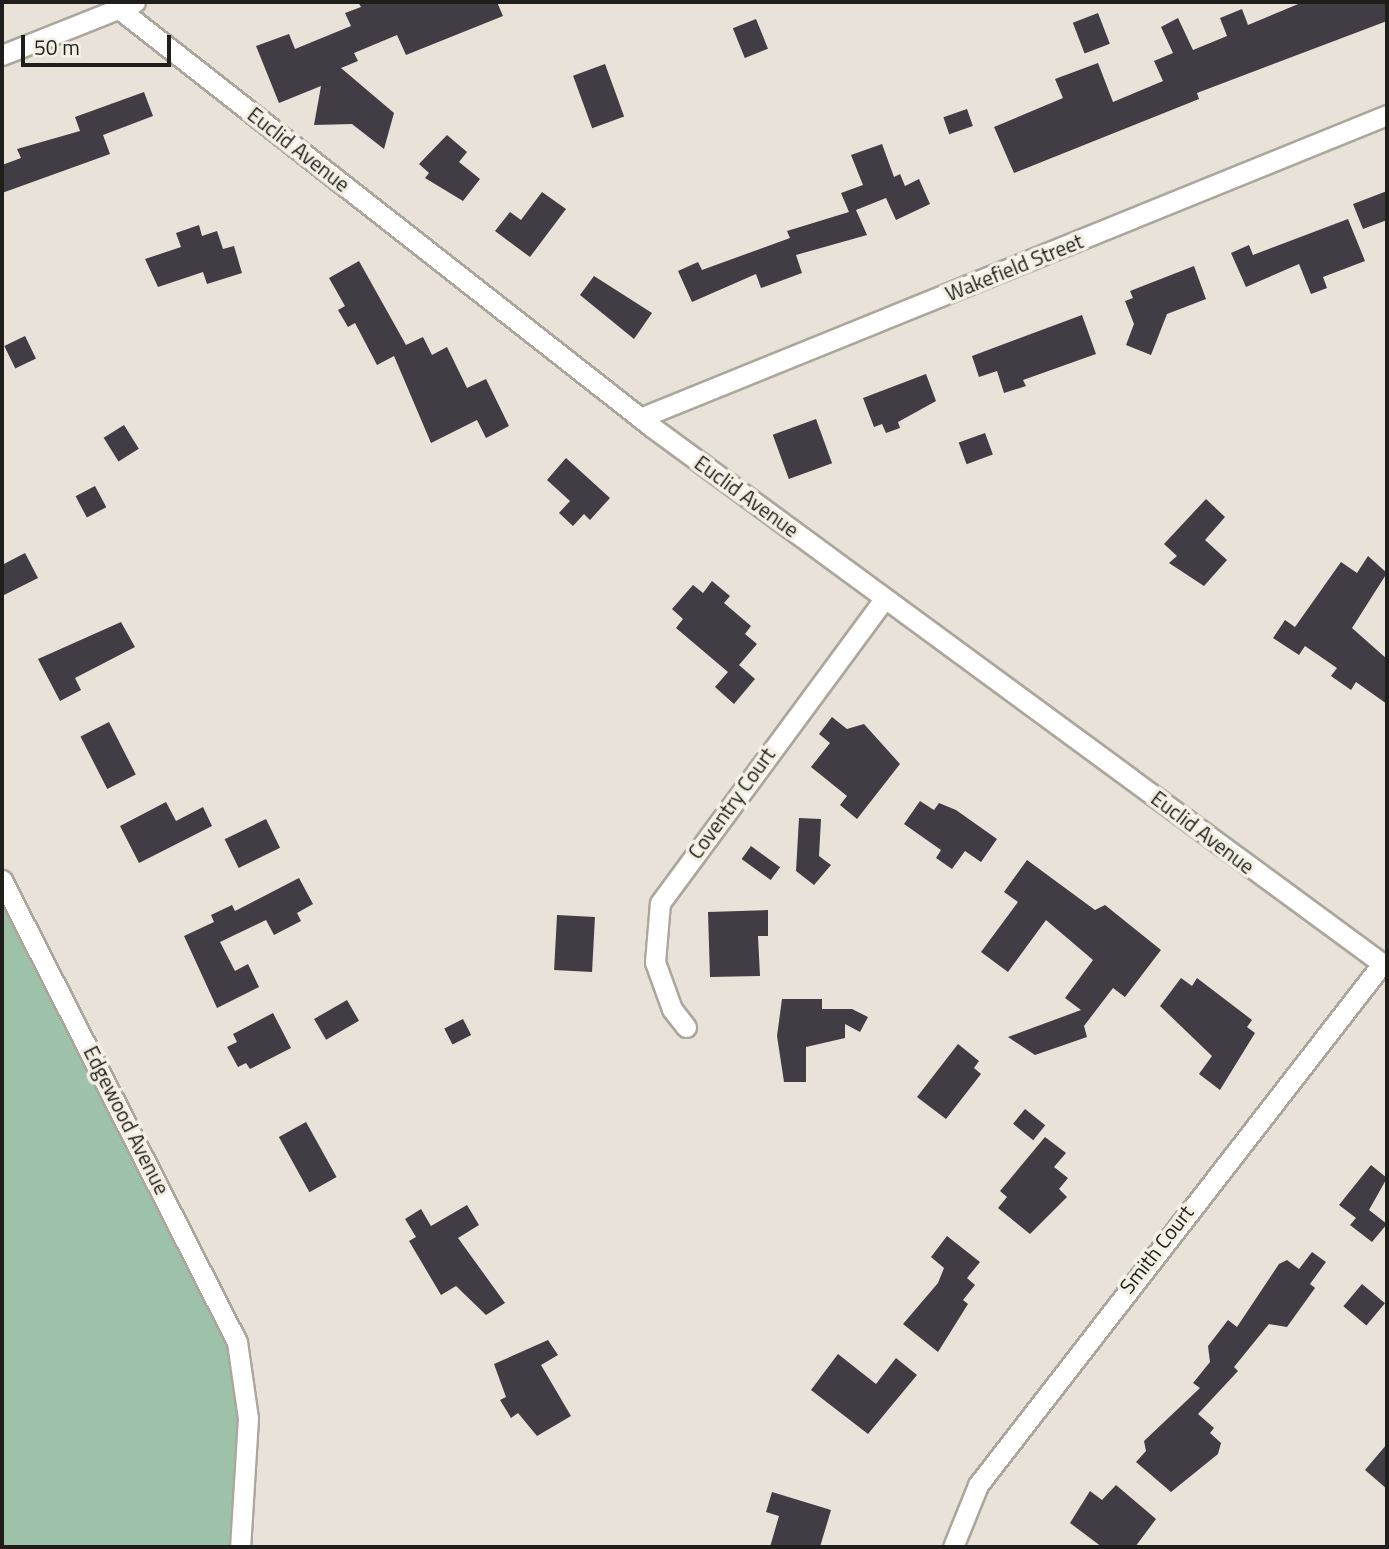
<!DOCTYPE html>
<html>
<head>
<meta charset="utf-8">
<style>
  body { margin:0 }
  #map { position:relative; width:1389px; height:1549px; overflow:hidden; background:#e8e2d8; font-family:"Titillium Web",sans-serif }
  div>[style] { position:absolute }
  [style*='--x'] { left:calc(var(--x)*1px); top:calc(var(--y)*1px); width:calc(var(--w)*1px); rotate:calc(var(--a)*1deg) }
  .green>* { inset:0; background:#9ec1a9 }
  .building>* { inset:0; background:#423c45; transform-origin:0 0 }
  .roads { filter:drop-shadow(2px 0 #aca69c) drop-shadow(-2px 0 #aca69c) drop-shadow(0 2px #aca69c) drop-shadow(0 -2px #aca69c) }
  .minor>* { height:19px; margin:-9.5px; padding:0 9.5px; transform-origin:9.5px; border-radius:9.5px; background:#fff }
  span { translate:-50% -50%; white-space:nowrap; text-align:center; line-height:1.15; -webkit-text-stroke:7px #f5f0e5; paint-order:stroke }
  .street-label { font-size:21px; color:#201e1a }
  .frame { position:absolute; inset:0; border:4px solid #201e1a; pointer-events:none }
  .scale { position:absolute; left:21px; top:35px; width:150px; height:32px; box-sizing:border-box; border:4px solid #201e1a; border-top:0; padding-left:9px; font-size:21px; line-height:24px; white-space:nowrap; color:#201e1a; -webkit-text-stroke:5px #f5f0e5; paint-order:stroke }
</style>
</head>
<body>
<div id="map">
  <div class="green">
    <div style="clip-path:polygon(2px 900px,245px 1379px,234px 1547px,2px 1547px)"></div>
  </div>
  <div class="building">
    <div style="clip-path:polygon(358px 2px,497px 2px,503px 16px,406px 55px,397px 35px,354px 53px,358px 61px,341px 68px,394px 113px,384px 149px,352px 124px,314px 125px,321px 86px,279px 103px,256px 46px,289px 34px,295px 49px,351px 26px,345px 13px,361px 7px)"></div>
    <div style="clip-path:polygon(1303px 2px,1387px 2px,1387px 21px,1197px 93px,1199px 99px,1014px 173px,994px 127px,1063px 98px,1055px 79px,1098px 63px,1113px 102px,1163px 81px,1154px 61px,1173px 53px,1161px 27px,1178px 18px,1193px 50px,1227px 36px,1220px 18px,1242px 9px,1248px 25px)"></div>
    <div style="left:1098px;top:13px;width:33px;height:27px;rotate:69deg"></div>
    <div style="left:756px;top:19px;width:32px;height:25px;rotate:68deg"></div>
    <div style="left:605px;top:64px;width:56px;height:34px;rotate:70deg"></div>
    <div style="clip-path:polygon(144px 92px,153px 116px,103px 135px,110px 154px,2px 193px,2px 165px,21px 158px,17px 149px,80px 131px,75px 117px)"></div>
    <div style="left:967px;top:109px;width:18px;height:25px;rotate:71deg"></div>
    <div style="clip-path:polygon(447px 135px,467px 152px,459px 162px,480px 179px,463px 201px,425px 178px,429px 173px,419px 164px)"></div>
    <div style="clip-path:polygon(882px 144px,894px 177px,900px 174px,905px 186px,919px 179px,930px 204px,896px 220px,886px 198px,856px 210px,867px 235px,796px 255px,802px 273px,761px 288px,756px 274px,692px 302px,678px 271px,698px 262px,702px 270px,790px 238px,787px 231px,849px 212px,841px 193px,863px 185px,851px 155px)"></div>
    <div style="clip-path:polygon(1387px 191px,1387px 220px,1363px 229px,1353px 204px)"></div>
    <div style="clip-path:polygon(542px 192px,566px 209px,530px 257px,495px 231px,510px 212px,521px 220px)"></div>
    <div style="clip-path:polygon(1348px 219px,1365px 261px,1323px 277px,1327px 288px,1311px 294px,1299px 264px,1246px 287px,1231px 253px,1249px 245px,1253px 255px)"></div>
    <div style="clip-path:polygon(199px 225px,202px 236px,217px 231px,223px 249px,234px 246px,242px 273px,207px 284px,203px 272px,158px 287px,145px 259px,181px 247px,176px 233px)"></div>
    <div style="clip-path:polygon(359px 261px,406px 345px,423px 337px,432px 355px,447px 347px,467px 388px,486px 379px,509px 426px,486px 438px,477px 420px,431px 443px,394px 356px,377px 365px,355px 323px,348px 327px,338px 310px,345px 306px,329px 278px)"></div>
    <div style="clip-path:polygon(1194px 266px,1206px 299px,1167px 314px,1151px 355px,1126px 345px,1134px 324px,1125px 301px,1133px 298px,1130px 291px)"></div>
    <div style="clip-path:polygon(594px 276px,652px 313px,634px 339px,580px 295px)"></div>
    <div style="clip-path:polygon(1082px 315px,1096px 354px,1023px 380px,1026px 386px,1004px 393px,997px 371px,979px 377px,972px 356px)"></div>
    <div style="left:25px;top:336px;width:25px;height:23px;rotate:64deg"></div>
    <div style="clip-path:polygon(926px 374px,936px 401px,898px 422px,900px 428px,886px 433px,882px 424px,874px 427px,863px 398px)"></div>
    <div style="left:816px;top:419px;width:47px;height:46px;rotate:70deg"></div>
    <div style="left:124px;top:425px;width:28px;height:24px;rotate:58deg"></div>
    <div style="left:985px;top:433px;width:23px;height:28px;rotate:70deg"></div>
    <div style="clip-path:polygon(566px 458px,610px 498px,590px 520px,584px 514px,573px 526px,559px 513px,570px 501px,547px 480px)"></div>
    <div style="left:95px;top:486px;width:24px;height:22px;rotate:62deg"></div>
    <div style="clip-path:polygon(1206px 499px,1225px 517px,1205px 540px,1227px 560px,1204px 586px,1169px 563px,1177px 556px,1164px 544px)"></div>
    <div style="clip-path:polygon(25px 553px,38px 578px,2px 596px,2px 565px)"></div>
    <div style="clip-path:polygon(1368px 556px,1387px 573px,1352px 628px,1387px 659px,1387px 704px,1356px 682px,1351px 690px,1331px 676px,1337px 668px,1305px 646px,1299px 655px,1273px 638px,1285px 620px,1295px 627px,1341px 562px,1357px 573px)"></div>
    <div style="clip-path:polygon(712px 581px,730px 596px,724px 603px,751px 626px,745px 634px,757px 644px,739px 665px,755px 679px,734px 704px,715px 687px,728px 672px,676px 628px,683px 619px,672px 609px,693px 585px,703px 593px)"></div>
    <div style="clip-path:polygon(121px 622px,135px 647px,75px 678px,81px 690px,60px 701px,38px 659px)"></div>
    <div style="clip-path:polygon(832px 717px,847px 729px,864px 724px,900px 764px,857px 819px,840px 805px,847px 796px,811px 767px,830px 743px,819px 734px)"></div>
    <div style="left:109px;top:722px;width:59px;height:32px;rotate:63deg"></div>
    <div style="clip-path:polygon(920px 801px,934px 810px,939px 803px,956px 810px,997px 839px,981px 862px,965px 851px,952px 869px,936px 858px,941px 850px,904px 824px)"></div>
    <div style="clip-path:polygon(166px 802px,176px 821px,203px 807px,212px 826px,139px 863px,120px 826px)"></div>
    <div style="clip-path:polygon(799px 818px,821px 819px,819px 856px,831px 865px,814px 885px,796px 871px)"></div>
    <div style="left:266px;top:819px;width:32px;height:46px;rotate:64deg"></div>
    <div style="left:751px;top:846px;width:36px;height:16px;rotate:36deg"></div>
    <div style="clip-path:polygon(1027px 860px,1095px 910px,1105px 905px,1161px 950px,1125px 997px,1113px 988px,1084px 1026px,1087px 1037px,1035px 1055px,1008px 1037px,1081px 1010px,1065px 998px,1093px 960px,1046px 920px,1008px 972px,981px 952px,1018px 902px,1004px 892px)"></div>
    <div style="clip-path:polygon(299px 878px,313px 904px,297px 913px,301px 921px,274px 935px,266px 920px,220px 942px,235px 971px,248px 964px,259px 987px,217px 1008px,184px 936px,214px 922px,211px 915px,232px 905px,235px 911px)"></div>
    <div style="clip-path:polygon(768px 910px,768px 936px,758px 936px,760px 976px,710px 977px,708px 912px)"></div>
    <div style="left:557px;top:915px;width:38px;height:55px;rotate:3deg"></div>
    <div style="clip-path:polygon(1181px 978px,1192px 986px,1197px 978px,1252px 1020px,1247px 1027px,1255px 1033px,1220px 1090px,1199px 1074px,1212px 1056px,1160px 1006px)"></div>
    <div style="clip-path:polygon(782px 999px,822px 999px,822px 1009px,852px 1009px,868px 1017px,860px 1032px,845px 1024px,845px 1038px,806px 1047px,806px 1082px,784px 1082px,777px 1036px)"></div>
    <div style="left:347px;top:1000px;width:24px;height:38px;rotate:60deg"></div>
    <div style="clip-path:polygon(273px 1013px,291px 1048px,250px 1069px,246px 1063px,238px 1067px,227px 1047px,237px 1042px,233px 1034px)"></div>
    <div style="left:463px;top:1019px;width:18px;height:21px;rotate:63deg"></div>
    <div style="clip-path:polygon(958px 1044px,979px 1061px,974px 1068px,981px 1074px,946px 1119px,917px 1097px)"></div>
    <div style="left:1025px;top:1109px;width:26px;height:19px;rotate:39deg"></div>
    <div style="left:306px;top:1122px;width:63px;height:31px;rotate:61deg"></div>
    <div style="clip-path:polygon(1045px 1137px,1066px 1153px,1054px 1167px,1068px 1178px,1059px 1189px,1067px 1197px,1030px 1234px,998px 1208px,1007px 1197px,1000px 1191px)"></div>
    <div style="clip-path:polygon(1371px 1165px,1387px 1178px,1369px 1210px,1387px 1224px,1372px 1242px,1350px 1225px,1356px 1218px,1339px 1205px)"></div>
    <div style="clip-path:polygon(467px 1205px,479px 1225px,458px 1238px,505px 1303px,486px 1315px,456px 1286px,441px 1295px,409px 1241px,416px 1237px,405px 1219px,421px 1209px,431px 1226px)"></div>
    <div style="clip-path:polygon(947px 1236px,980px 1262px,967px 1278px,975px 1285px,963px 1300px,968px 1304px,938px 1352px,903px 1324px,938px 1283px,944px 1268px,931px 1257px)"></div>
    <div style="clip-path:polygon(1312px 1252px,1326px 1262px,1310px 1284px,1315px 1288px,1287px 1327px,1269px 1324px,1234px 1367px,1238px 1371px,1198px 1414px,1214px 1428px,1210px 1433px,1221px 1443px,1218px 1454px,1171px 1492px,1136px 1462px,1146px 1451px,1144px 1441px,1200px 1388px,1193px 1383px,1210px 1362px,1208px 1346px,1228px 1320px,1237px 1327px,1279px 1264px,1287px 1260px,1299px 1269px)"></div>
    <div style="left:1362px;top:1284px;width:30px;height:29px;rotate:40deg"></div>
    <div style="clip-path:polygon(548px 1340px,558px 1355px,541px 1365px,571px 1416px,537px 1436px,518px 1413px,511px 1418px,500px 1400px,506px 1397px,494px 1364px)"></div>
    <div style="clip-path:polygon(838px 1354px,876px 1384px,896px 1358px,917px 1375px,868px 1434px,811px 1390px)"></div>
    <div style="clip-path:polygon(1387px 1444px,1387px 1489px,1365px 1470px)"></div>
    <div style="clip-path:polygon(1116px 1485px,1156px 1519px,1135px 1547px,1102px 1547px,1070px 1523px,1090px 1491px,1102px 1500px)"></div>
    <div style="clip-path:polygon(772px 1492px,831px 1510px,820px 1547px,770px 1547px,779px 1516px,766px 1512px)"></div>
  </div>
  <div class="roads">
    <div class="minor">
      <div style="--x:118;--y:8;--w:679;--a:38.12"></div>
      <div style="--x:652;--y:427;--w:912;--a:36.3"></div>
      <div style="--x:2;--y:55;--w:143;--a:-21.7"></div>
      <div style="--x:640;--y:418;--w:806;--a:-22.08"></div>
      <div style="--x:2;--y:880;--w:518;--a:63.04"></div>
      <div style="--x:237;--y:1342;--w:77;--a:81.8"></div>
      <div style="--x:248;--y:1418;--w:129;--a:93.5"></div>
      <div style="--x:686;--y:1027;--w:23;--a:-128"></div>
      <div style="--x:672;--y:1009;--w:50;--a:-109.9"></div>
      <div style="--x:655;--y:962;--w:59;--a:-85.2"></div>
      <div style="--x:660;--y:903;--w:378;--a:-53.6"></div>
      <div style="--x:953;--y:1547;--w:67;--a:-68"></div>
      <div style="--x:978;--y:1485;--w:659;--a:-52.21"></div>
    </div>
  </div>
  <div class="street-label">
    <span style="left:299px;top:149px;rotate:38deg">Euclid Avenue</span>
    <span style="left:1014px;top:267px;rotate:-22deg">Wakefield Street</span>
    <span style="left:747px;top:496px;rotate:36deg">Euclid Avenue</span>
    <span style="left:731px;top:803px;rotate:-54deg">Coventry Court</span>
    <span style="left:1203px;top:832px;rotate:37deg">Euclid Avenue</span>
    <span style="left:127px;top:1120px;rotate:63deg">Edgewood Avenue</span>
    <span style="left:1156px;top:1249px;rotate:-52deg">Smith Court</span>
  </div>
  <div class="frame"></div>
  <div class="scale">50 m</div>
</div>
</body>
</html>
